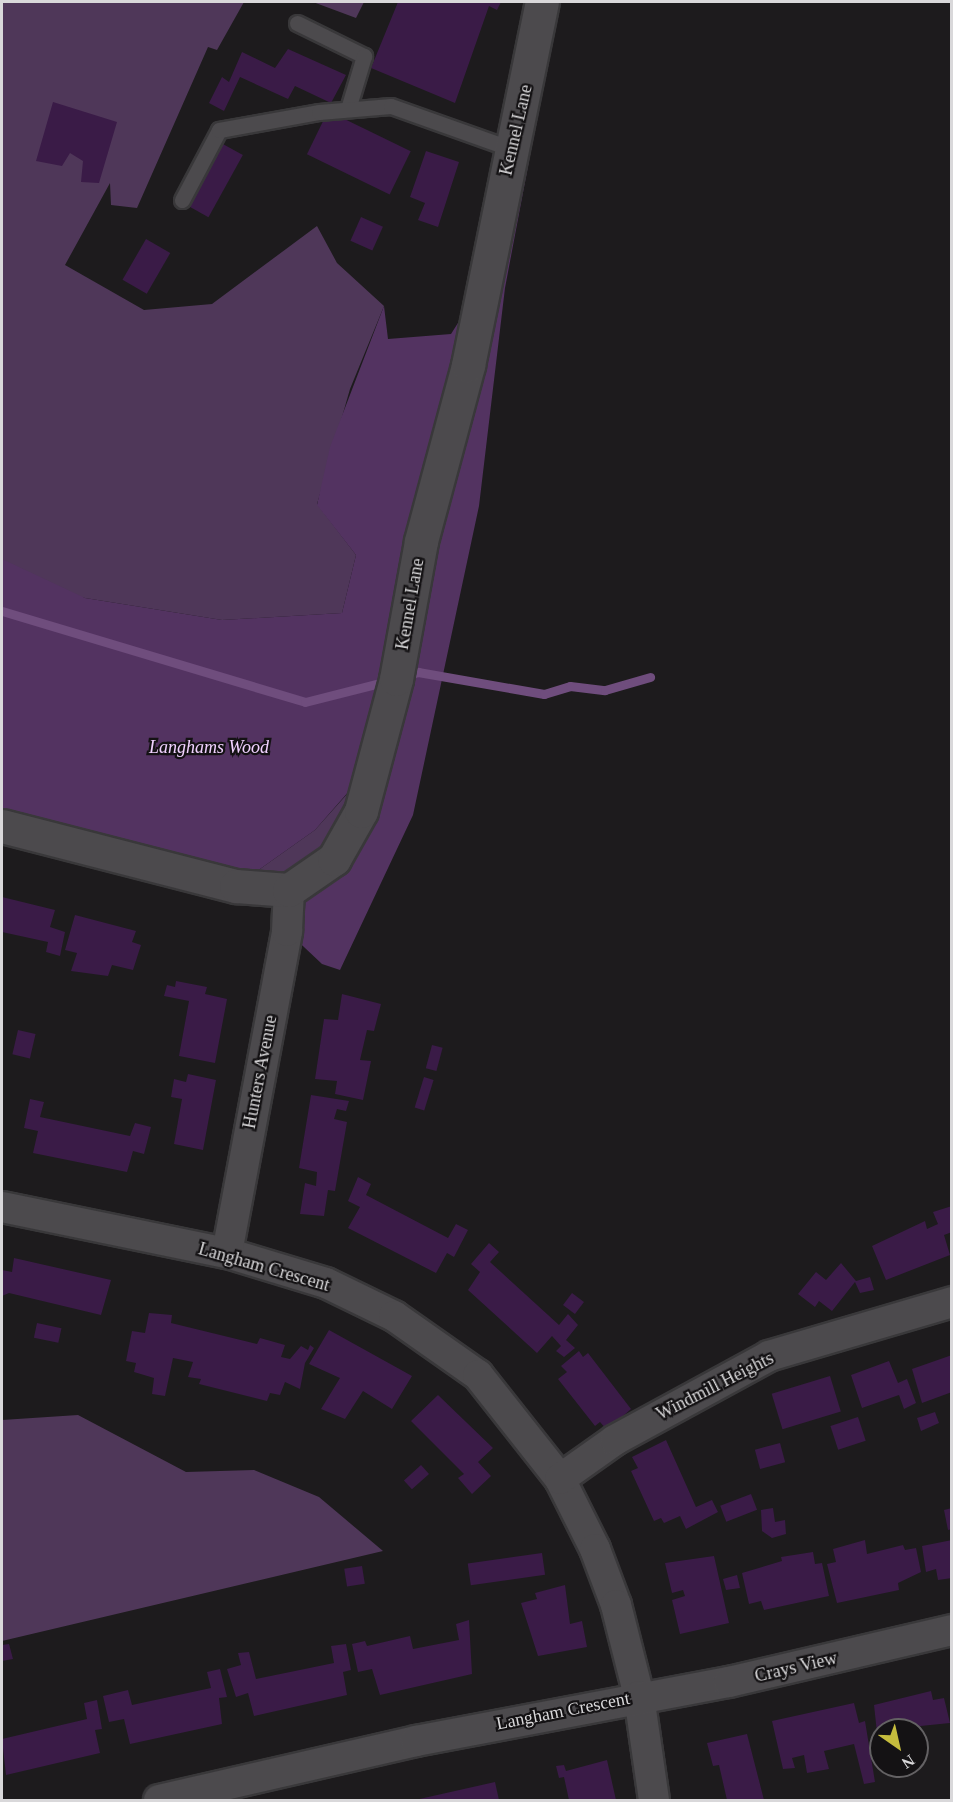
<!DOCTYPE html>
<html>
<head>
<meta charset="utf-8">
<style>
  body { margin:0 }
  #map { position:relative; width:953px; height:1802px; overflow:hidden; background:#1d1b1d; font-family:"Times New Roman",serif }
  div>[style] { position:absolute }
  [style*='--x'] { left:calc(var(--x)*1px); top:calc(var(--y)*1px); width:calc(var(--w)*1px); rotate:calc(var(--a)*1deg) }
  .green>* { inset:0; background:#4f3759 }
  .forest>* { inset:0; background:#533361 }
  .stream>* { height:9px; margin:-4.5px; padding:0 4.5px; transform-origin:4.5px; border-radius:4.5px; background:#6f4d7d }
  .building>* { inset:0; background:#3a1b47; transform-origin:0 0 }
  .roads { filter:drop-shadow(2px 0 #39383a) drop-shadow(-2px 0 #39383a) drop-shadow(0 2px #39383a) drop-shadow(0 -2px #39383a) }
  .service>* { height:15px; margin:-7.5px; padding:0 7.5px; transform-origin:7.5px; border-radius:7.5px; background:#4c4a4d }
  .minor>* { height:30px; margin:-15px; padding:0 15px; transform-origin:15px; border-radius:15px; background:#4c4a4d }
  .tertiary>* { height:33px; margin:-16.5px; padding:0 16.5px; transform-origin:16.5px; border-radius:16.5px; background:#4c4a4d }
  span { translate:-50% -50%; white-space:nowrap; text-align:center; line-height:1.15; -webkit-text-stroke:4.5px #141214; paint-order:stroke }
  .street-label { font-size:18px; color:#d9d8da }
  .park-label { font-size:18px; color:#f1d2ff; font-style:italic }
  .frame { position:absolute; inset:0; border:3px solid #d9d8da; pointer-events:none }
  .north { position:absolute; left:869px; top:1718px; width:60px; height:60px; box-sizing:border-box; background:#141214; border:2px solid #636163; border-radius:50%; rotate:146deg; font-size:16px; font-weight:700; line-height:24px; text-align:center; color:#d9d8da }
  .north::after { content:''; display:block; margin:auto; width:21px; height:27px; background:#c5bc3d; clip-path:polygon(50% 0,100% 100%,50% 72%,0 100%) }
</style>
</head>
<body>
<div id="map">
  <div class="green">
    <div style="clip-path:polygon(2px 2px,244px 2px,217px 50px,208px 47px,137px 208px,111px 205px,110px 183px,65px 265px,144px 310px,212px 304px,317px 226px,337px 263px,384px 306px,350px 389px,317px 504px,356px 555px,342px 613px,222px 620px,85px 598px,2px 575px)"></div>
    <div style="clip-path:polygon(313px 2px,364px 2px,356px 18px)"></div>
    <div style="clip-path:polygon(373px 765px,361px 811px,289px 890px,236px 886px,315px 830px)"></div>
    <div style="clip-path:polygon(78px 1415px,186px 1472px,254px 1470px,319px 1497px,383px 1551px,2px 1641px,2px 1420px)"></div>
  </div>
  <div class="forest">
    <div style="clip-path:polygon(542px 2px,559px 2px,505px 288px,479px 506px,413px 815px,340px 970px,322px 964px,287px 931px,286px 908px,334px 859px,371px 766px,315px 830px,236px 886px,2px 826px,2px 559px,85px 598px,222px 620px,342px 613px,356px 555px,317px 505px,330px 447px,384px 306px,388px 339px,451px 334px,485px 280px)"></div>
  </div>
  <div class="stream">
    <div style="--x:2;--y:611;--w:316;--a:16.7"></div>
    <div style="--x:305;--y:702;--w:86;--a:-14.2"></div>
    <div style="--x:404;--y:676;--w:15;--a:-16"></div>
    <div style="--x:418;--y:672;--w:128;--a:9.9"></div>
    <div style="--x:544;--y:694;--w:27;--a:-17"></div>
    <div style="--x:570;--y:686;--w:35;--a:7"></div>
    <div style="--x:605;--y:690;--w:47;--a:-16.1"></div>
  </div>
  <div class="building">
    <div style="clip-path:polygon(398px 2px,501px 2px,497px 10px,489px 6px,455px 103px,371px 68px)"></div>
    <div style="clip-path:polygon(288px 49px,346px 75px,331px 103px,295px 86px,288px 99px,240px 77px,224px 111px,209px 103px,222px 77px,229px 82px,242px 52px,275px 68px)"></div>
    <div style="clip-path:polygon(53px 102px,117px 122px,99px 183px,81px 182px,83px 161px,70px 153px,62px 166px,36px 161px)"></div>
    <div style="left:328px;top:111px;width:92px;height:48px;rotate:26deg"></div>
    <div style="left:221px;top:143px;width:25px;height:71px;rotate:29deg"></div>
    <div style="clip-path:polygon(426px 151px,459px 162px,438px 227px,418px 220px,425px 203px,410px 197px)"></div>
    <div style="left:361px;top:217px;width:24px;height:26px;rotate:24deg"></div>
    <div style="left:146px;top:239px;width:28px;height:47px;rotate:30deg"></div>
    <div style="clip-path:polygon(2px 897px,55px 910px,50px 927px,65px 932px,60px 956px,46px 952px,48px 942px,2px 932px)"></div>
    <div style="clip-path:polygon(75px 915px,136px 931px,132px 942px,141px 945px,133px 970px,112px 965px,108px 976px,71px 971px,77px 953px,65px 950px)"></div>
    <div style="clip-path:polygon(176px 981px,207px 987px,205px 994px,227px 999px,215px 1063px,179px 1056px,189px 1001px,164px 996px,167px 985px,175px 987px)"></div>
    <div style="clip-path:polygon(342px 994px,381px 1004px,374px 1031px,367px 1030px,360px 1060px,371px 1061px,363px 1100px,335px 1094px,337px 1081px,315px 1079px,324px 1019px,338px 1020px)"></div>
    <div style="left:18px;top:1030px;width:18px;height:25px;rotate:13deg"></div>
    <div style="left:432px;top:1045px;width:11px;height:24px;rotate:15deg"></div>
    <div style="clip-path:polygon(188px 1074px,216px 1080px,203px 1150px,174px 1144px,182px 1099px,171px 1097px,174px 1079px,186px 1082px)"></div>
    <div style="left:424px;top:1077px;width:10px;height:32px;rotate:17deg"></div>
    <div style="clip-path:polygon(311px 1095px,349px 1101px,346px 1111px,337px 1109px,334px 1119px,347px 1122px,335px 1191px,328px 1190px,324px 1216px,300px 1214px,305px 1183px,316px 1186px,317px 1172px,299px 1168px)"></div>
    <div style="clip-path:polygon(30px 1099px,44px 1102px,40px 1117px,130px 1136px,135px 1123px,151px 1127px,144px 1154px,133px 1151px,127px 1172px,33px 1153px,38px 1131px,24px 1128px)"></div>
    <div style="clip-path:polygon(358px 1177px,371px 1184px,366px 1195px,448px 1238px,456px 1224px,468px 1230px,454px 1257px,447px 1253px,436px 1273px,348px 1228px,360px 1207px,348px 1201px)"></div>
    <div style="clip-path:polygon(952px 1206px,952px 1232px,944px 1235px,950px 1255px,886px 1280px,872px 1246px,925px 1221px,927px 1229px,938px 1224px,933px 1212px)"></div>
    <div style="clip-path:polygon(489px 1243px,499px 1252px,490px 1262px,559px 1325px,568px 1314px,578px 1325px,566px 1340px,575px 1348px,564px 1357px,556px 1351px,561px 1346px,552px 1336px,537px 1353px,468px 1290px,480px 1272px,471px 1264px)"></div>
    <div style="clip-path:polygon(14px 1258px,111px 1280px,101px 1315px,9px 1293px,2px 1296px,2px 1270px,12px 1272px)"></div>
    <div style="clip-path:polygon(841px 1263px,856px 1281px,870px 1277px,874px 1290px,860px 1293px,855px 1282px,832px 1311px,819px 1301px,815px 1307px,798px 1294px,816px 1272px,826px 1280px)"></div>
    <div style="left:572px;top:1293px;width:15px;height:15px;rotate:37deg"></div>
    <div style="clip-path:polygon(149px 1313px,172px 1315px,171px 1323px,257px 1344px,260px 1338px,285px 1345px,281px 1357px,290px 1359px,301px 1346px,308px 1350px,310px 1345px,314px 1348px,305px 1363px,300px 1389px,285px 1382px,280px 1395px,270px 1393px,267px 1401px,199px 1384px,201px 1379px,188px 1377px,193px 1362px,173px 1358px,165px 1396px,152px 1394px,154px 1378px,134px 1372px,136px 1363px,126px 1361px,132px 1331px,145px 1333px)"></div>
    <div style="left:37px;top:1323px;width:25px;height:15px;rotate:12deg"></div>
    <div style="clip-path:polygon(329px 1330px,412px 1376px,392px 1409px,363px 1391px,345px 1419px,321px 1409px,340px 1378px,309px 1364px)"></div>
    <div style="clip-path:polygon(579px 1351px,583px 1357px,588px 1353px,631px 1409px,607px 1430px,600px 1422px,595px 1426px,558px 1379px,567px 1372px,561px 1366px)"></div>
    <div style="clip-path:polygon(952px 1355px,952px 1392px,922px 1403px,912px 1369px)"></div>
    <div style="clip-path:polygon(889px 1361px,898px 1383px,907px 1379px,916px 1403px,904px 1409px,899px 1395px,862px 1408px,851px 1375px)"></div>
    <div style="left:830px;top:1376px;width:37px;height:61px;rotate:73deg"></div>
    <div style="clip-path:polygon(438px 1395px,493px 1448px,478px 1462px,491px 1476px,472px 1494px,458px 1478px,464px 1474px,411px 1421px)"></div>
    <div style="clip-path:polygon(935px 1412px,939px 1423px,921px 1431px,917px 1418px)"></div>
    <div style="left:858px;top:1417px;width:25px;height:29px;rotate:72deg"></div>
    <div style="clip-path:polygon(666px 1440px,696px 1507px,712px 1500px,718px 1512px,686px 1529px,680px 1516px,664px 1523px,661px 1518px,654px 1521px,631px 1471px,638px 1468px,632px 1457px)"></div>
    <div style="left:780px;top:1443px;width:20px;height:26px;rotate:75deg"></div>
    <div style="left:421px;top:1465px;width:12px;height:23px;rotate:48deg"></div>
    <div style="left:751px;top:1494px;width:17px;height:33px;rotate:69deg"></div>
    <div style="clip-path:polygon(773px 1508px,775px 1522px,785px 1520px,786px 1534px,772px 1538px,762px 1531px,761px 1510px)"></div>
    <div style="clip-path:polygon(952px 1508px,952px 1529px,948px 1530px,944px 1510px)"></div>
    <div style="clip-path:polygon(865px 1540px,867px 1554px,903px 1545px,905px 1550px,916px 1548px,921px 1572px,898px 1583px,899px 1590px,837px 1603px,827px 1564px,836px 1562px,833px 1549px)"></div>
    <div style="clip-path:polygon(952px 1540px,952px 1578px,938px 1580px,936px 1569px,926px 1572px,922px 1546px)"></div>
    <div style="clip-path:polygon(813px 1552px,815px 1564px,822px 1563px,829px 1596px,764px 1610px,761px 1601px,749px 1604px,742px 1573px,782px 1561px,781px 1557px)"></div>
    <div style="left:542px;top:1553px;width:22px;height:75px;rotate:82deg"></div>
    <div style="clip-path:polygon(714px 1556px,729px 1623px,680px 1634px,672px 1600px,685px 1596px,683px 1590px,672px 1593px,665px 1563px)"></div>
    <div style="left:362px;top:1566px;width:18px;height:18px;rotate:81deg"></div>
    <div style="clip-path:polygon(737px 1575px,740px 1588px,726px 1590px,723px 1579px)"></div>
    <div style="clip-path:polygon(565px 1585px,570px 1624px,582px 1621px,587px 1647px,538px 1656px,521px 1603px,537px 1599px,535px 1593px)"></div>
    <div style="clip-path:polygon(469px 1620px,472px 1674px,380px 1695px,372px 1669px,358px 1672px,352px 1644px,365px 1641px,367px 1646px,410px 1636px,413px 1649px,459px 1640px,456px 1624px)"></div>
    <div style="clip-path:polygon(9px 1644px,13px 1659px,2px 1661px,2px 1645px)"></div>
    <div style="clip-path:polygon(346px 1644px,351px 1670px,343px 1672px,347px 1695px,254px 1716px,248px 1693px,236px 1697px,227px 1669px,241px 1665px,238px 1653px,249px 1652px,256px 1679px,334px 1663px,331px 1646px)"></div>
    <div style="clip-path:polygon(220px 1669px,227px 1697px,219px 1698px,222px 1724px,130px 1744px,124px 1719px,109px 1722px,103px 1696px,128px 1690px,132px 1705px,211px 1688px,207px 1672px)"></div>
    <div style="clip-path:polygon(931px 1691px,933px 1700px,944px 1698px,950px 1723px,881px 1730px,880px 1760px,874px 1705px)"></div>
    <div style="clip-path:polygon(97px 1700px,102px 1729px,95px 1730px,100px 1753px,6px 1775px,2px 1739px,87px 1719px,84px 1703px)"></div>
    <div style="clip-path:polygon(854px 1703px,859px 1723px,865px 1721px,875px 1782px,864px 1784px,854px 1744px,824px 1751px,829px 1769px,807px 1773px,804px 1755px,792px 1758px,795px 1768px,783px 1769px,772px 1721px)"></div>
    <div style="clip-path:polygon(747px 1734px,764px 1800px,727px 1800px,719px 1765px,713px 1766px,707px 1743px)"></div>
    <div style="clip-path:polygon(607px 1760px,616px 1800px,569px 1800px,564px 1777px,559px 1778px,556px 1766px,564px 1765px,566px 1771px)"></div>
    <div style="clip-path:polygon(495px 1782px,499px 1800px,415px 1800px)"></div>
  </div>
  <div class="roads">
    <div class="service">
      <div style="--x:297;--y:23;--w:75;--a:26.2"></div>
      <div style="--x:364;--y:56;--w:55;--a:106.8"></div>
      <div style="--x:182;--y:200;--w:79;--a:-62.1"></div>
      <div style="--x:219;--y:130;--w:102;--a:-10.2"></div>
      <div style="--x:319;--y:112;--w:72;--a:-4.8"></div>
      <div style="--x:391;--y:106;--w:128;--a:19.6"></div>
    </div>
    <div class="minor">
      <div style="--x:2;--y:1207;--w:230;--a:11.6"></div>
      <div style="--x:227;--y:1253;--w:103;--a:16.9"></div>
      <div style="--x:326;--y:1283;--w:76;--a:25.9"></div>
      <div style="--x:394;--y:1316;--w:103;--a:35.1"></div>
      <div style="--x:478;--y:1375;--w:132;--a:51.7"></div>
      <div style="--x:560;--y:1479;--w:78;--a:63.4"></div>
      <div style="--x:595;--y:1549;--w:60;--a:69.4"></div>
      <div style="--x:616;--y:1605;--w:94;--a:75.8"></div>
      <div style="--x:639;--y:1696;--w:105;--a:81.8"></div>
      <div style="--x:227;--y:1253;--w:328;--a:-79.4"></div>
      <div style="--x:287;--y:931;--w:41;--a:-87.2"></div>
      <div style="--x:560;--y:1479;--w:67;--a:-35.3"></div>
      <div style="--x:615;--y:1440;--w:175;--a:-28.6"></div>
      <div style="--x:769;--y:1356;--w:191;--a:-16.4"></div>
      <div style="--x:159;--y:1800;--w:264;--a:-12.9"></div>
      <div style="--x:416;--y:1741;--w:319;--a:-10.7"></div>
      <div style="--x:729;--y:1682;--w:229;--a:-13.1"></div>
    </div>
    <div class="tertiary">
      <div style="--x:2;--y:826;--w:242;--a:14.4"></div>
      <div style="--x:236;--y:886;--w:53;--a:4.3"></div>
      <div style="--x:289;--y:890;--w:55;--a:-34.6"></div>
      <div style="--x:334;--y:859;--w:55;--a:-60.6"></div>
      <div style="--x:361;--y:811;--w:137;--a:-75.1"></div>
      <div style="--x:396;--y:679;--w:140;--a:-79.7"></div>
      <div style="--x:421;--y:541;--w:182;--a:-75"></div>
      <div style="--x:468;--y:365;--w:370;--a:-78.5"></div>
    </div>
  </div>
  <div class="street-label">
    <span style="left:516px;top:130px;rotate:-77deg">Kennel Lane</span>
    <span style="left:410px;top:604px;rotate:-80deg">Kennel Lane</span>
    <span style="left:260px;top:1072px;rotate:-79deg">Hunters Avenue</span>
    <span style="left:264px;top:1267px;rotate:16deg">Langham Crescent</span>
    <span style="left:715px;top:1386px;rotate:-27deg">Windmill Heights</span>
    <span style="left:796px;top:1667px;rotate:-13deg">Crays View</span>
    <span style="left:563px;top:1711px;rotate:-11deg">Langham Crescent</span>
  </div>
  <div class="park-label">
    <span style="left:209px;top:747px">Langhams Wood</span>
  </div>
  <div class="frame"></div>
  <div class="north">N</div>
</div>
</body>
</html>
